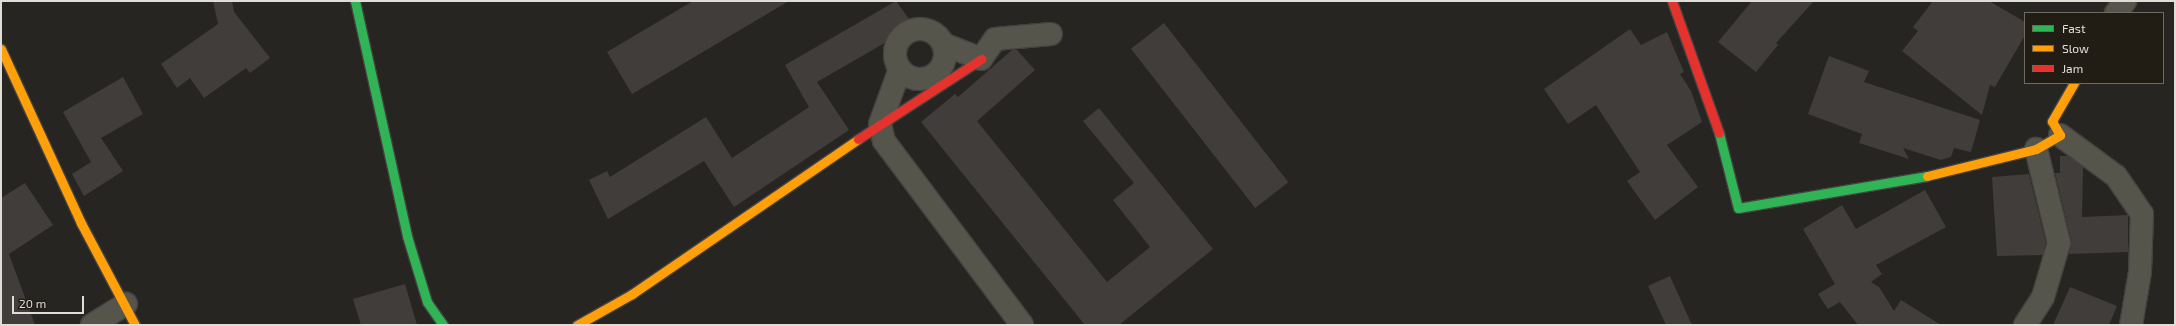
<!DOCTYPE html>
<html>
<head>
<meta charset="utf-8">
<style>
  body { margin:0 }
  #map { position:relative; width:2176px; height:326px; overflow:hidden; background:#272522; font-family:"Exo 2",sans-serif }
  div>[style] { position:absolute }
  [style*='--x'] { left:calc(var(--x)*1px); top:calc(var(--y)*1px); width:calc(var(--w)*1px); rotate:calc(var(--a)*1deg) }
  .building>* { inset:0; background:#403d3b; transform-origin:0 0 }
  .roads { filter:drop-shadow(1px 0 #444240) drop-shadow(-1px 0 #444240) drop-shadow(0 1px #444240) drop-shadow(0 -1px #444240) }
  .street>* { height:22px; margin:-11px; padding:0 11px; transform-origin:11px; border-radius:11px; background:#55554b }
  .street>.ring { margin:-11px; padding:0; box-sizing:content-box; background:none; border:22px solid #55554b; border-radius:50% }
  .fast>* { height:9px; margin:-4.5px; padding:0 4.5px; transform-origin:4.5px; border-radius:4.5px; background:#30b455 }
  .slow>* { height:9px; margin:-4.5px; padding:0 4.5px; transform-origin:4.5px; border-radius:4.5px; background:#ff9f0a }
  .jam>* { height:9px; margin:-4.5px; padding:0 4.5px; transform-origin:4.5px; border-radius:4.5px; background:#e5322d }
  span { translate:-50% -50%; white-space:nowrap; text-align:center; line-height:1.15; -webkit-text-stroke:3px #211d15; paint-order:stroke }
  .frame { position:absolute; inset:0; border:2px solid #e0ddd8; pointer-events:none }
  .legend { position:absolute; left:2024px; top:12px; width:140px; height:72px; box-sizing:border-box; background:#211d15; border:1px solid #6d6a63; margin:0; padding:5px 7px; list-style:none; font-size:12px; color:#e0ddd8 }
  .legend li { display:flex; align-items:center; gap:8px; height:20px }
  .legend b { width:20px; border:1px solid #6d6a63 }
  .scale { position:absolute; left:12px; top:296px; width:72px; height:18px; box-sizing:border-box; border:2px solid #e0ddd8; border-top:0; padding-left:5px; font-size:12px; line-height:14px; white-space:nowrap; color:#e0ddd8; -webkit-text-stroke:3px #211d15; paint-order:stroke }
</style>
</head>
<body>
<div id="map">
  <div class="building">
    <div style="clip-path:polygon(213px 1px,232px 1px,234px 12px,270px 58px,250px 73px,246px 68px,204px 98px,190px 78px,177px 88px,161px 64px,218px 24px)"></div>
    <div style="clip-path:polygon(693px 1px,789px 1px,632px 94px,607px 52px)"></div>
    <div style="clip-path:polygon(896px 1px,914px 26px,817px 82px,849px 130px,734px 207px,704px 161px,608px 219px,589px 180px,607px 171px,610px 177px,706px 117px,732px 158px,809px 107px,785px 65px)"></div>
    <div style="clip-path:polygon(1752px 1px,1814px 1px,1776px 43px,1778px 45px,1756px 72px,1718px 42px)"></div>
    <div style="clip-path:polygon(1933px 1px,1989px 1px,2025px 22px,2025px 35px,1995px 87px,1990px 85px,1982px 115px,1902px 51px,1918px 31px,1913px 27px)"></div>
    <div style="left:1164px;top:23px;width:202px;height:42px;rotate:52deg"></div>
    <div style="clip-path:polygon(1630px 29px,1641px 45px,1667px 32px,1684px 72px,1680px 74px,1691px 91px,1702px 122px,1667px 145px,1698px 187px,1655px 220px,1627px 181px,1640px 172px,1596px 105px,1568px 124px,1544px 89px)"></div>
    <div style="clip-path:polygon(1012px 50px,1017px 50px,1035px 70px,977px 121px,1107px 282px,1150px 247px,1113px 200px,1134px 183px,1083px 121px,1099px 108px,1213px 249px,1119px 325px,1085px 325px,921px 122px,955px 94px,958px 97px)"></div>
    <div style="clip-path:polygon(1829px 56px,1869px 71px,1864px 82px,1980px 120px,1971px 152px,1954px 148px,1951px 157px,1941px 160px,1903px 148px,1909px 159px,1859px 143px,1862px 134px,1808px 114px)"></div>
    <div style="clip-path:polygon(123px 77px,143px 114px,101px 138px,123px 171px,84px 196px,72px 174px,91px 162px,63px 112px)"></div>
    <div style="clip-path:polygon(2060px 156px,2068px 156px,2083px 167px,2082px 217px,2128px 215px,2128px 252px,2069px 254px,2071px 240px,2055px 173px,2060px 173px)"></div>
    <div style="clip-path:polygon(2029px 174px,2046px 243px,2043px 255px,1997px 256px,1992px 177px)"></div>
    <div style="clip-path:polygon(25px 183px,53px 225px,9px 254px,35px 325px,1px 325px,1px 198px)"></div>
    <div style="clip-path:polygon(1925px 190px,1946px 227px,1876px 265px,1882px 274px,1871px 282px,1879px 287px,1894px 311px,1901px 300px,1941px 325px,1858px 325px,1840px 302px,1828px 309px,1818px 294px,1835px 284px,1803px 229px,1842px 205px,1856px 229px)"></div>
    <div style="clip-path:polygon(1670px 276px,1692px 325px,1666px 325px,1648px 286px)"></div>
    <div style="clip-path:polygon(405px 284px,417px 325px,361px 325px,353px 299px)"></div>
    <div style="clip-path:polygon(2070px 287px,2117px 306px,2109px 325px,2053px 325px)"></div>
  </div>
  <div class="roads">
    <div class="street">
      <div style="--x:2116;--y:13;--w:15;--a:-53"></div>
      <div class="ring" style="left:895px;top:29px;width:28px;height:28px"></div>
      <div style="--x:943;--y:44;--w:41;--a:21.5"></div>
      <div style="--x:981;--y:59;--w:24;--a:-55"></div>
      <div style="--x:995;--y:39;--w:56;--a:-5.1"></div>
      <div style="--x:900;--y:69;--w:59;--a:110"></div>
      <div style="--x:880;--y:124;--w:17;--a:77"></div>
      <div style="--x:884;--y:141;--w:230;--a:53.1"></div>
      <div style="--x:2060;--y:135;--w:69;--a:36.2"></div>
      <div style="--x:2116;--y:176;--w:46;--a:55.6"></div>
      <div style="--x:2142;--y:214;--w:58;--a:92"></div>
      <div style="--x:2140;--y:272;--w:54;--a:99.6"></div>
      <div style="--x:92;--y:325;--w:40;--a:-32"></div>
      <div style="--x:2025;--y:325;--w:33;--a:-57"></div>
      <div style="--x:2043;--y:297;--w:56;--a:-73.5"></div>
      <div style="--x:2059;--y:243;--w:97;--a:-103.7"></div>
    </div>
    <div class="fast">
      <div style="--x:355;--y:1;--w:241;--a:77.5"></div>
      <div style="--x:407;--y:236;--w:69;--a:73.1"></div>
      <div style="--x:427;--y:302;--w:28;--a:55"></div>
      <div style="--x:1719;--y:133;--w:77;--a:75.8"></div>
      <div style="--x:1738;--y:208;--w:192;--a:-9.6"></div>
    </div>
    <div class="slow">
      <div style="--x:1;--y:49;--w:192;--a:65.3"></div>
      <div style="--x:81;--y:223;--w:115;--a:62.1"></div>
      <div style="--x:1927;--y:176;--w:112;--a:-13.9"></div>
      <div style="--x:2036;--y:149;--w:28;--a:-30"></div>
      <div style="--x:2060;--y:135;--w:16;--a:-120"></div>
      <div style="--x:2052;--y:121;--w:44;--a:-59.9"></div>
      <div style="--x:577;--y:325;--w:63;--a:-29.4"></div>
      <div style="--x:632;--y:294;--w:274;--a:-34.4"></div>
    </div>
    <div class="jam">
      <div style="--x:1672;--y:1;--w:140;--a:70.4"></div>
      <div style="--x:858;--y:139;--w:147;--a:-33"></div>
    </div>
  </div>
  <div class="frame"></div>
  <ul class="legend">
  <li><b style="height:5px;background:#30b455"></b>Fast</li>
  <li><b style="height:5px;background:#ff9f0a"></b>Slow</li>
  <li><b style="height:5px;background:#e5322d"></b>Jam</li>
  </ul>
  <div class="scale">20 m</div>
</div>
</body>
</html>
